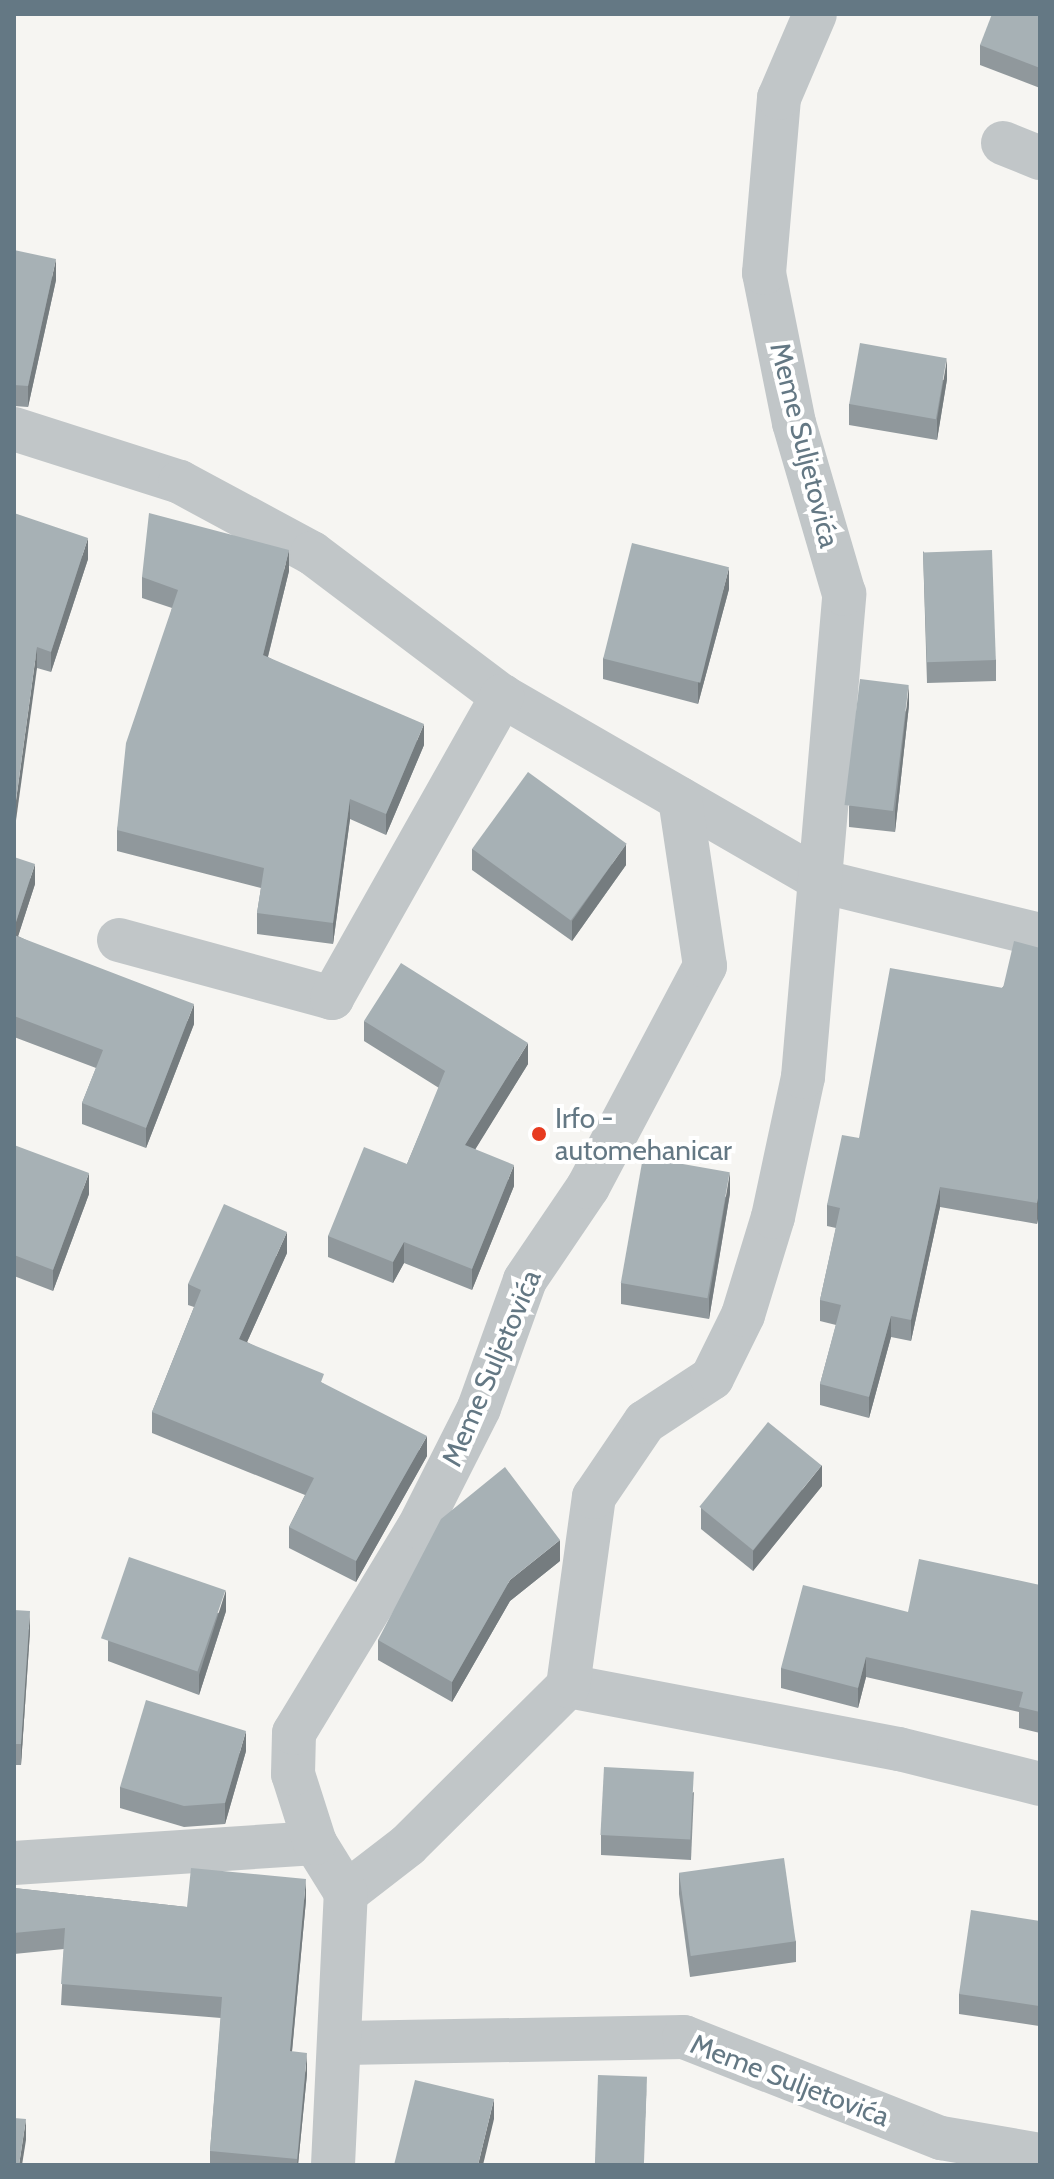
<!DOCTYPE html>
<html>
<head>
<meta charset="utf-8">
<style>
  body { margin:0 }
  #map { position:relative; width:1054px; height:2179px; overflow:hidden; background:#f6f5f2; font-family:Cabin,sans-serif }
  div>[style] { position:absolute }
  [style*='--x'] { left:calc(var(--x)*1px); top:calc(var(--y)*1px); width:calc(var(--w)*1px); rotate:calc(var(--a)*1deg) }
  .minor>* { height:44px; margin:-22px; padding:0 22px; transform-origin:22px; border-radius:22px; background:#c1c6c8 }
  .wall>* { inset:0; background:#90989c }
  .shaded-wall>* { inset:0; background:#757c7f }
  .building>* { inset:0; background:#a7b1b5; transform-origin:0 0 }
  .dots>* { width:22px; height:22px; translate:-50% -50%; box-sizing:border-box; border:4px solid #fff; border-radius:50% }
  span { translate:-50% -50%; white-space:nowrap; text-align:center; line-height:1.15; -webkit-text-stroke:8px #fff; paint-order:stroke }
  .street-label { font-size:28px; color:#647884 }
  .poi-label { font-size:28px; color:#647884 }
  .left { translate:0 -50%; text-align:left }
  .frame { position:absolute; inset:0; border:16px solid #647884; pointer-events:none }
</style>
</head>
<body>
<div id="map">
  <div class="minor">
    <div style="--x:1003;--y:143;--w:40;--a:22"></div>
    <div style="--x:14;--y:429;--w:174;--a:17.7"></div>
    <div style="--x:180;--y:482;--w:150;--a:28.3"></div>
    <div style="--x:312;--y:553;--w:238;--a:37"></div>
    <div style="--x:502;--y:696;--w:372;--a:30"></div>
    <div style="--x:824;--y:882;--w:222;--a:13.8"></div>
    <div style="--x:119;--y:940;--w:221;--a:15.2"></div>
    <div style="--x:332;--y:998;--w:347;--a:-60.6"></div>
    <div style="--x:568;--y:1686;--w:337;--a:10.8"></div>
    <div style="--x:899;--y:1749;--w:145;--a:13.9"></div>
    <div style="--x:14;--y:1863;--w:302;--a:-3.8"></div>
    <div style="--x:346;--y:1893;--w:78;--a:-37.7"></div>
    <div style="--x:408;--y:1845;--w:226;--a:-44.8"></div>
    <div style="--x:568;--y:1686;--w:191;--a:-82.2"></div>
    <div style="--x:594;--y:1497;--w:91;--a:-55.8"></div>
    <div style="--x:645;--y:1422;--w:80;--a:-33.3"></div>
    <div style="--x:712;--y:1378;--w:70;--a:-63.8"></div>
    <div style="--x:743;--y:1315;--w:102;--a:-73"></div>
    <div style="--x:773;--y:1217;--w:143;--a:-77.9"></div>
    <div style="--x:803;--y:1077;--w:485;--a:-85.1"></div>
    <div style="--x:844;--y:594;--w:178;--a:-106.3"></div>
    <div style="--x:794;--y:423;--w:153;--a:-101.3"></div>
    <div style="--x:764;--y:273;--w:176;--a:-85.1"></div>
    <div style="--x:779;--y:98;--w:91;--a:-66.8"></div>
    <div style="--x:344;--y:2043;--w:340;--a:-1"></div>
    <div style="--x:684;--y:2037;--w:276;--a:21.5"></div>
    <div style="--x:941;--y:2138;--w:100;--a:9.7"></div>
    <div style="--x:333;--y:2165;--w:272;--a:-87.3"></div>
    <div style="--x:346;--y:1893;--w:59;--a:-121.8"></div>
    <div style="--x:315;--y:1843;--w:72;--a:-107.7"></div>
    <div style="--x:293;--y:1774;--w:41;--a:-88.6"></div>
    <div style="--x:294;--y:1733;--w:241;--a:-58.8"></div>
    <div style="--x:419;--y:1527;--w:133;--a:-63.2"></div>
    <div style="--x:479;--y:1408;--w:136;--a:-70.2"></div>
    <div style="--x:525;--y:1280;--w:112;--a:-55.9"></div>
    <div style="--x:588;--y:1187;--w:250;--a:-62.1"></div>
    <div style="--x:705;--y:966;--w:169;--a:-98.5"></div>
  </div>
  <div class="wall">
    <div style="clip-path:polygon(1040px 14px,1040px 88px,980px 65px,980px 45px)"></div>
    <div style="clip-path:polygon(14px 250px,56px 280px,28px 407px,14px 406px)"></div>
    <div style="clip-path:polygon(947px 379px,937px 440px,849px 425px,849px 404px)"></div>
    <div style="clip-path:polygon(14px 513px,88px 559px,51px 672px,37px 668px)"></div>
    <div style="clip-path:polygon(923px 551px,996px 660px,996px 681px,927px 683px)"></div>
    <div style="clip-path:polygon(289px 571px,268px 657px,424px 745px,386px 835px,350px 819px,333px 944px,257px 934px,257px 913px,261px 888px,117px 851px,117px 830px,172px 608px,142px 598px,142px 577px)"></div>
    <div style="clip-path:polygon(729px 589px,698px 704px,603px 679px,603px 658px)"></div>
    <div style="clip-path:polygon(909px 705px,895px 832px,849px 827px,849px 806px)"></div>
    <div style="clip-path:polygon(472px 849px,626px 865px,572px 941px,472px 870px)"></div>
    <div style="clip-path:polygon(14px 857px,35px 884px,18px 936px,194px 1024px,146px 1148px,82px 1124px,82px 1103px,96px 1068px,14px 1037px)"></div>
    <div style="clip-path:polygon(1040px 948px,1040px 1208px,1037px 1224px,940px 1207px,911px 1341px,891px 1337px,869px 1418px,820px 1405px,820px 1384px,836px 1325px,820px 1321px,820px 1300px,836px 1228px,827px 1226px,827px 1205px,859px 1138px)"></div>
    <div style="clip-path:polygon(364px 1021px,528px 1064px,475px 1149px,514px 1186px,472px 1290px,404px 1263px,393px 1283px,328px 1257px,328px 1236px,407px 1164px,439px 1088px,364px 1041px)"></div>
    <div style="clip-path:polygon(14px 1145px,89px 1194px,53px 1291px,14px 1276px)"></div>
    <div style="clip-path:polygon(730px 1193px,709px 1319px,621px 1304px,621px 1283px)"></div>
    <div style="clip-path:polygon(287px 1253px,247px 1342px,324px 1384px,427px 1456px,356px 1582px,289px 1548px,289px 1527px,305px 1495px,152px 1433px,152px 1412px,194px 1307px,188px 1305px,188px 1284px)"></div>
    <div style="clip-path:polygon(822px 1486px,753px 1571px,701px 1529px,701px 1508px)"></div>
    <div style="clip-path:polygon(560px 1561px,510px 1601px,452px 1702px,378px 1660px,378px 1640px)"></div>
    <div style="clip-path:polygon(1040px 1585px,1040px 1733px,1019px 1728px,1019px 1712px,866px 1677px,858px 1708px,781px 1688px,781px 1668px,908px 1612px)"></div>
    <div style="clip-path:polygon(14px 1610px,30px 1631px,21px 1765px,14px 1765px)"></div>
    <div style="clip-path:polygon(226px 1611px,199px 1695px,108px 1661px,108px 1640px)"></div>
    <div style="clip-path:polygon(246px 1751px,225px 1824px,184px 1827px,120px 1808px,120px 1787px)"></div>
    <div style="clip-path:polygon(694px 1792px,691px 1860px,601px 1855px,601px 1835px)"></div>
    <div style="clip-path:polygon(679px 1873px,796px 1941px,796px 1962px,690px 1977px,679px 1894px)"></div>
    <div style="clip-path:polygon(14px 1888px,187px 1907px,306px 1900px,292px 2052px,307px 2074px,298px 2165px,210px 2165px,210px 2151px,221px 2018px,61px 2005px,64px 1949px,14px 1954px)"></div>
    <div style="clip-path:polygon(1040px 1921px,1039px 2026px,959px 2014px,959px 1994px)"></div>
  </div>
  <div class="shaded-wall">
    <div style="clip-path:polygon(56px 259px,56px 280px,28px 407px,28px 386px)"></div>
    <div style="clip-path:polygon(947px 359px,947px 379px,937px 440px,937px 419px)"></div>
    <div style="clip-path:polygon(88px 538px,88px 559px,51px 672px,51px 652px)"></div>
    <div style="clip-path:polygon(289px 550px,289px 571px,263px 676px,263px 655px)"></div>
    <div style="clip-path:polygon(729px 568px,729px 589px,698px 704px,698px 683px)"></div>
    <div style="clip-path:polygon(37px 647px,37px 668px,14px 835px,14px 815px)"></div>
    <div style="clip-path:polygon(909px 685px,909px 705px,895px 832px,895px 811px)"></div>
    <div style="clip-path:polygon(424px 724px,424px 745px,386px 835px,386px 814px)"></div>
    <div style="clip-path:polygon(350px 799px,350px 819px,333px 944px,333px 923px)"></div>
    <div style="clip-path:polygon(626px 844px,626px 865px,572px 941px,572px 921px)"></div>
    <div style="clip-path:polygon(35px 864px,35px 884px,14px 949px,14px 928px)"></div>
    <div style="clip-path:polygon(194px 1004px,194px 1024px,146px 1148px,146px 1128px)"></div>
    <div style="clip-path:polygon(528px 1043px,528px 1064px,465px 1166px,465px 1145px)"></div>
    <div style="clip-path:polygon(514px 1165px,514px 1186px,472px 1290px,472px 1269px)"></div>
    <div style="clip-path:polygon(730px 1172px,730px 1193px,709px 1319px,709px 1298px)"></div>
    <div style="clip-path:polygon(89px 1173px,89px 1194px,53px 1291px,53px 1270px)"></div>
    <div style="clip-path:polygon(940px 1187px,940px 1207px,911px 1341px,911px 1320px)"></div>
    <div style="clip-path:polygon(1040px 1188px,1040px 1208px,1037px 1224px,1037px 1203px)"></div>
    <div style="clip-path:polygon(287px 1232px,287px 1253px,239px 1360px,239px 1339px)"></div>
    <div style="clip-path:polygon(404px 1242px,404px 1263px,393px 1283px,393px 1262px)"></div>
    <div style="clip-path:polygon(891px 1316px,891px 1337px,869px 1418px,869px 1397px)"></div>
    <div style="clip-path:polygon(427px 1436px,427px 1456px,356px 1582px,356px 1561px)"></div>
    <div style="clip-path:polygon(822px 1465px,822px 1486px,753px 1571px,753px 1551px)"></div>
    <div style="clip-path:polygon(560px 1540px,560px 1561px,510px 1601px,452px 1702px,452px 1682px,510px 1580px)"></div>
    <div style="clip-path:polygon(226px 1590px,226px 1611px,199px 1695px,199px 1675px)"></div>
    <div style="clip-path:polygon(30px 1611px,30px 1631px,21px 1765px,21px 1744px)"></div>
    <div style="clip-path:polygon(866px 1657px,866px 1677px,858px 1708px,858px 1688px)"></div>
    <div style="clip-path:polygon(246px 1731px,246px 1751px,225px 1824px,225px 1803px)"></div>
    <div style="clip-path:polygon(306px 1879px,306px 1900px,290px 2072px,290px 2051px)"></div>
    <div style="clip-path:polygon(307px 2053px,307px 2074px,298px 2165px,297px 2165px)"></div>
    <div style="clip-path:polygon(647px 2077px,643px 2165px,642px 2165px)"></div>
    <div style="clip-path:polygon(494px 2099px,494px 2119px,483px 2165px,478px 2165px)"></div>
    <div style="clip-path:polygon(26px 2119px,26px 2140px,22px 2165px,19px 2165px)"></div>
  </div>
  <div class="building">
    <div style="clip-path:polygon(992px 14px,1040px 14px,1040px 68px,980px 45px)"></div>
    <div style="clip-path:polygon(14px 250px,56px 259px,28px 386px,14px 385px)"></div>
    <div style="left:860px;top:343px;width:88px;height:62px;rotate:10deg"></div>
    <div style="clip-path:polygon(14px 513px,88px 538px,51px 652px,37px 647px,14px 815px)"></div>
    <div style="clip-path:polygon(149px 513px,289px 550px,263px 655px,424px 724px,386px 814px,350px 799px,333px 923px,257px 913px,264px 868px,117px 830px,126px 743px,178px 590px,142px 577px)"></div>
    <div style="left:632px;top:543px;width:100px;height:119px;rotate:14deg"></div>
    <div style="left:992px;top:550px;width:110px;height:69px;rotate:88deg"></div>
    <div style="left:860px;top:679px;width:49px;height:127px;rotate:7deg"></div>
    <div style="left:528px;top:772px;width:122px;height:95px;rotate:36deg"></div>
    <div style="clip-path:polygon(14px 857px,35px 864px,14px 928px)"></div>
    <div style="clip-path:polygon(14px 935px,194px 1004px,146px 1128px,82px 1103px,103px 1050px,14px 1016px)"></div>
    <div style="clip-path:polygon(1014px 941px,1040px 948px,1040px 1188px,1037px 1203px,940px 1187px,911px 1320px,891px 1316px,869px 1397px,820px 1384px,841px 1305px,820px 1300px,840px 1208px,827px 1205px,842px 1135px,859px 1138px,890px 968px,1003px 988px)"></div>
    <div style="clip-path:polygon(401px 963px,528px 1043px,465px 1145px,514px 1165px,472px 1269px,404px 1242px,393px 1262px,328px 1236px,364px 1147px,407px 1164px,445px 1071px,364px 1021px)"></div>
    <div style="clip-path:polygon(14px 1145px,89px 1173px,53px 1270px,14px 1255px)"></div>
    <div style="left:643px;top:1157px;width:88px;height:128px;rotate:10deg"></div>
    <div style="clip-path:polygon(224px 1204px,287px 1232px,239px 1339px,324px 1374px,321px 1382px,427px 1436px,356px 1561px,289px 1527px,314px 1478px,152px 1412px,201px 1290px,188px 1284px)"></div>
    <div style="left:768px;top:1422px;width:69px;height:109px;rotate:39deg"></div>
    <div style="clip-path:polygon(505px 1467px,560px 1540px,510px 1580px,452px 1682px,378px 1640px,441px 1519px)"></div>
    <div style="left:129px;top:1557px;width:102px;height:86px;rotate:19deg"></div>
    <div style="clip-path:polygon(919px 1559px,1040px 1585px,1040px 1712px,1019px 1707px,1023px 1692px,866px 1657px,858px 1688px,781px 1668px,803px 1585px,908px 1612px)"></div>
    <div style="clip-path:polygon(14px 1610px,30px 1611px,21px 1744px,14px 1744px)"></div>
    <div style="clip-path:polygon(146px 1700px,246px 1731px,225px 1803px,184px 1806px,120px 1787px)"></div>
    <div style="left:604px;top:1767px;width:90px;height:68px;rotate:3deg"></div>
    <div style="left:784px;top:1858px;width:84px;height:106px;rotate:82deg"></div>
    <div style="clip-path:polygon(191px 1868px,306px 1879px,290px 2051px,307px 2053px,297px 2159px,210px 2151px,222px 1997px,61px 1984px,65px 1928px,14px 1933px,14px 1888px,187px 1907px)"></div>
    <div style="clip-path:polygon(971px 1910px,1040px 1921px,1039px 2006px,959px 1994px)"></div>
    <div style="left:598px;top:2075px;width:49px;height:90px;rotate:2deg"></div>
    <div style="clip-path:polygon(415px 2080px,494px 2099px,478px 2165px,394px 2165px)"></div>
    <div style="clip-path:polygon(14px 2118px,26px 2119px,19px 2165px,14px 2165px)"></div>
  </div>
  <div class="dots">
    <div style="left:539px;top:1134px;background:#e73b20"></div>
  </div>
  <div class="street-label">
    <span style="left:805px;top:445px;rotate:76deg">Meme Suljetovića</span>
    <span style="left:491px;top:1368px;rotate:-67deg">Meme Suljetovića</span>
    <span style="left:790px;top:2080px;rotate:21deg">Meme Suljetovića</span>
  </div>
  <div class="poi-label">
    <span class="left" style="left:555px;top:1134px">Irfo -<br>automehanicar</span>
  </div>
  <div class="frame"></div>
</div>
</body>
</html>
